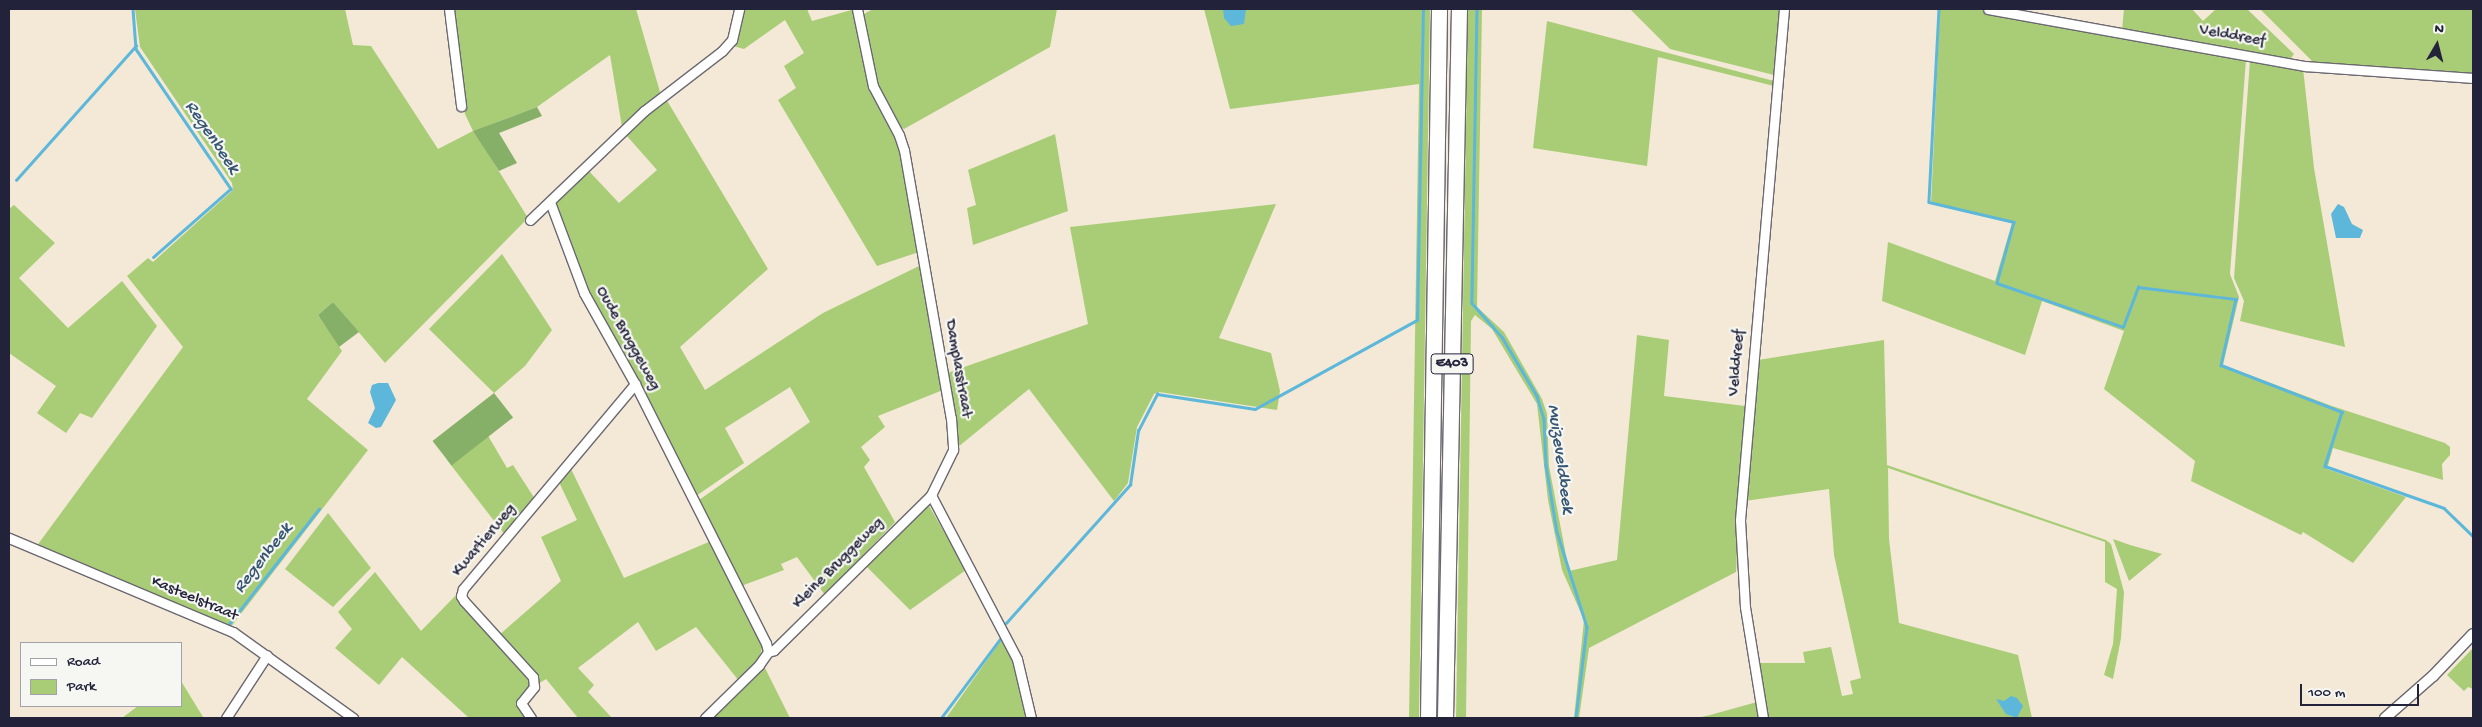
<!DOCTYPE html>
<html>
<head>
<meta charset="utf-8">
<style>
  body { margin:0 }
  #map { position:relative; width:2482px; height:727px; overflow:hidden; background:#f3e9d6; font-family:"Gochi Hand",sans-serif }
  div>[style] { position:absolute }
  [style*='--x'] { left:calc(var(--x)*1px); top:calc(var(--y)*1px); width:calc(var(--w)*1px); rotate:calc(var(--a)*1deg) }
  .green>* { inset:0; background:#a9cd77 }
  .forest>* { inset:0; background:#86b068; transform-origin:0 0 }
  .water>* { inset:0; background:#5cb7da }
  .stream>* { height:2.5px; margin:-1.25px; padding:0 1.25px; transform-origin:1.25px; border-radius:1.25px; background:#5cb7da }
  .roads { filter:drop-shadow(1px 0 #6b6871) drop-shadow(-1px 0 #6b6871) drop-shadow(0 1px #6b6871) drop-shadow(0 -1px #6b6871) }
  .minor>* { height:9px; margin:-4.5px; padding:0 4.5px; transform-origin:4.5px; border-radius:4.5px; background:#fff }
  .tertiary>* { height:10px; margin:-5px; padding:0 5px; transform-origin:5px; border-radius:5px; background:#fff }
  .motorway>* { height:15px; margin:-7.5px; padding:0 7.5px; transform-origin:7.5px; border-radius:7.5px; background:#fff }
  span { translate:-50% -50%; white-space:nowrap; text-align:center; line-height:1.15; -webkit-text-stroke:4.5px #f6f6f2; paint-order:stroke }
  .shield-label span { padding:1px 4px; background:#f6f6f2; border:1px solid; border-radius:4px; -webkit-text-stroke-width:0 }
  .shield-label { font-size:15px; color:#22223b; font-weight:700 }
  .street-label { font-size:16px; color:#22223b }
  .water-label { font-size:18px; color:#365673; font-style:italic }
  .frame { position:absolute; inset:0; border:10px solid #22223b; pointer-events:none }
  .legend { position:absolute; left:20px; top:642px; width:162px; height:65px; box-sizing:border-box; background:#f6f6f2; border:1px solid #a1a1a9; margin:0; padding:6px 9px; list-style:none; font-size:15px; color:#22223b }
  .legend li { display:flex; align-items:center; gap:10px; height:25px }
  .legend b { width:25px; border:1px solid #a1a1a9 }
  .north { position:absolute; left:2412px; top:20px; width:50px; height:50px; -webkit-text-stroke:4px #f6f6f2; paint-order:stroke; rotate:8deg; font-size:14px; font-weight:700; line-height:20px; text-align:center; color:#22223b }
  .north::after { content:''; display:block; margin:auto; width:18px; height:22px; background:#22223b; clip-path:polygon(50% 0,100% 100%,50% 72%,0 100%) }
  .scale { position:absolute; left:2300px; top:684px; width:119px; height:22px; box-sizing:border-box; border:2px solid #22223b; border-top:0; padding-left:6px; font-size:15px; line-height:18px; white-space:nowrap; color:#22223b; -webkit-text-stroke:4px #f6f6f2; paint-order:stroke }
</style>
</head>
<body>
<div id="map">
  <div class="green">
    <div style="clip-path:polygon(135px 9px,345px 9px,353px 45px,371px 46px,438px 149px,473px 131px,465px 114px,451px 9px,636px 9px,660px 92px,622px 127px,610px 55px,537px 107px,474px 131px,528px 218px,385px 363px,333px 302px,318px 315px,342px 351px,307px 399px,368px 450px,230px 628px,36px 547px,183px 347px,127px 276px,148px 258px,153px 262px,233px 190px,232px 183px,140px 47px)"></div>
    <div style="clip-path:polygon(742px 9px,807px 9px,812px 21px,855px 9px,867px 81px,898px 142px,919px 252px,877px 266px,778px 100px,796px 88px,784px 66px,804px 53px,785px 20px,744px 49px,733px 46px)"></div>
    <div style="clip-path:polygon(873px 9px,1057px 9px,1050px 47px,904px 129px,899px 126px,876px 87px,862px 15px)"></div>
    <div style="clip-path:polygon(1204px 9px,1430px 9px,1419px 718px,1409px 718px,1419px 84px,1230px 109px)"></div>
    <div style="clip-path:polygon(1468px 9px,1482px 9px,1477px 307px,1504px 332px,1542px 399px,1547px 414px,1549px 466px,1569px 571px,1617px 560px,1637px 335px,1669px 340px,1664px 396px,1745px 406px,1736px 572px,1589px 648px,1579px 718px,1574px 718px,1584px 620px,1562px 570px,1548px 500px,1537px 404px,1492px 329px,1475px 315px,1471px 321px,1466px 718px,1456px 718px)"></div>
    <div style="clip-path:polygon(1630px 9px,1781px 9px,1774px 75px,1670px 49px)"></div>
    <div style="clip-path:polygon(1940px 9px,1975px 9px,2246px 59px,2230px 274px,2239px 297px,2223px 365px,2332px 406px,2445px 443px,2450px 447px,2450px 455px,2442px 464px,2443px 480px,2333px 448px,2327px 469px,2406px 497px,2353px 563px,2303px 532px,2301px 535px,2191px 481px,2195px 461px,2104px 389px,2124px 331px,2042px 301px,2025px 355px,1882px 301px,1888px 242px,1995px 281px,2012px 223px,1931px 204px)"></div>
    <div style="clip-path:polygon(2124px 9px,2192px 9px,2203px 21px,2216px 9px,2247px 9px,2294px 54px,2291px 58px,2284px 58px,2122px 30px)"></div>
    <div style="clip-path:polygon(2260px 9px,2473px 9px,2473px 75px,2313px 62px)"></div>
    <div style="clip-path:polygon(1547px 21px,1774px 81px,1774px 86px,1658px 57px,1647px 166px,1533px 148px)"></div>
    <div style="clip-path:polygon(2250px 60px,2303px 68px,2314px 168px,2345px 347px,2240px 321px,2244px 301px,2234px 278px)"></div>
    <div style="clip-path:polygon(666px 99px,768px 269px,680px 347px,705px 390px,823px 313px,921px 265px,943px 390px,878px 416px,885px 427px,861px 447px,870px 460px,864px 467px,895px 522px,825px 595px,797px 557px,781px 564px,784px 570px,741px 586px,699px 500px,810px 422px,790px 387px,725px 428px,744px 463px,696px 496px,590px 297px,559px 225px,554px 201px,587px 169px,619px 203px,657px 170px,626px 135px)"></div>
    <div style="clip-path:polygon(1055px 134px,1068px 211px,973px 245px,967px 208px,976px 205px,968px 170px)"></div>
    <div style="clip-path:polygon(1276px 204px,1219px 338px,1271px 353px,1280px 391px,1277px 410px,1159px 392px,1154px 394px,1137px 427px,1128px 483px,1114px 501px,1029px 389px,958px 447px,947px 373px,1088px 324px,1070px 227px)"></div>
    <div style="clip-path:polygon(14px 205px,55px 243px,19px 278px,68px 328px,122px 281px,157px 326px,92px 418px,80px 413px,66px 433px,37px 413px,56px 386px,9px 353px,9px 209px)"></div>
    <div style="clip-path:polygon(502px 254px,552px 330px,525px 366px,494px 393px,429px 329px)"></div>
    <div style="clip-path:polygon(1884px 340px,1887px 465px,2106px 540px,2111px 544px,2124px 592px,2121px 638px,2113px 679px,2104px 675px,2113px 644px,2117px 589px,2105px 582px,2105px 542px,1888px 468px,1889px 539px,1899px 623px,2018px 655px,2032px 718px,1767px 718px,1757px 663px,1805px 663px,1803px 652px,1831px 647px,1842px 696px,1853px 694px,1850px 681px,1861px 678px,1834px 555px,1829px 489px,1745px 501px,1758px 360px)"></div>
    <div style="clip-path:polygon(487px 434px,507px 468px,513px 465px,535px 499px,505px 535px,447px 460px)"></div>
    <div style="clip-path:polygon(570px 467px,624px 578px,711px 541px,763px 645px,758px 662px,739px 681px,696px 627px,656px 651px,638px 622px,578px 668px,594px 685px,588px 692px,612px 718px,578px 718px,546px 679px,538px 684px,498px 636px,561px 581px,541px 537px,577px 520px,558px 480px)"></div>
    <div style="clip-path:polygon(928px 504px,966px 570px,910px 610px,864px 564px,922px 505px)"></div>
    <div style="clip-path:polygon(328px 513px,371px 568px,333px 607px,285px 569px)"></div>
    <div style="clip-path:polygon(2113px 539px,2130px 545px,2162px 554px,2129px 581px)"></div>
    <div style="clip-path:polygon(375px 572px,421px 631px,458px 593px,532px 682px,523px 697px,528px 718px,469px 718px,402px 657px,379px 685px,335px 648px,352px 629px,338px 612px)"></div>
    <div style="clip-path:polygon(1004px 636px,1014px 658px,1028px 718px,946px 718px)"></div>
    <div style="clip-path:polygon(2473px 648px,2473px 689px,2468px 687px,2464px 691px,2447px 675px)"></div>
    <div style="clip-path:polygon(764px 666px,790px 718px,711px 718px)"></div>
    <div style="clip-path:polygon(181px 681px,203px 717px,201px 718px,122px 718px,138px 706px,181px 706px)"></div>
    <div style="clip-path:polygon(1757px 702px,1760px 718px,1697px 718px,1710px 715px)"></div>
  </div>
  <div class="forest">
    <div style="clip-path:polygon(537px 107px,542px 116px,499px 133px,517px 163px,499px 171px,473px 131px)"></div>
    <div style="clip-path:polygon(333px 302px,359px 332px,339px 347px,318px 315px)"></div>
    <div style="left:494px;top:393px;width:31px;height:78px;rotate:52deg"></div>
  </div>
  <div class="water">
    <div style="clip-path:polygon(1223px 9px,1246px 9px,1244px 24px,1231px 26px,1224px 18px)"></div>
    <div style="clip-path:polygon(2338px 204px,2344px 207px,2352px 224px,2363px 230px,2360px 238px,2336px 238px,2331px 214px)"></div>
    <div style="clip-path:polygon(378px 383px,388px 383px,396px 400px,381px 427px,376px 428px,368px 423px,375px 408px,370px 392px,372px 385px)"></div>
    <div style="clip-path:polygon(2011px 696px,2017px 698px,2023px 706px,2017px 718px,2006px 714px,1996px 699px,2004px 701px)"></div>
  </div>
  <div class="stream">
    <div style="--x:133;--y:9;--w:40;--a:85.7"></div>
    <div style="--x:136;--y:49;--w:169;--a:55.8"></div>
    <div style="--x:231;--y:189;--w:103;--a:138.6"></div>
    <div style="--x:1477;--y:9;--w:294;--a:91"></div>
    <div style="--x:1472;--y:303;--w:45;--a:48.6"></div>
    <div style="--x:1502;--y:337;--w:69;--a:59.3"></div>
    <div style="--x:1537;--y:396;--w:24;--a:73"></div>
    <div style="--x:1544;--y:419;--w:46;--a:87.5"></div>
    <div style="--x:1546;--y:465;--w:68;--a:80.7"></div>
    <div style="--x:1557;--y:532;--w:100;--a:72.5"></div>
    <div style="--x:1587;--y:627;--w:92;--a:96.9"></div>
    <div style="--x:1939;--y:9;--w:193;--a:93"></div>
    <div style="--x:1929;--y:202;--w:87;--a:13.2"></div>
    <div style="--x:2014;--y:222;--w:63;--a:105.6"></div>
    <div style="--x:1997;--y:283;--w:133;--a:19.2"></div>
    <div style="--x:2123;--y:327;--w:43;--a:-69.4"></div>
    <div style="--x:2138;--y:287;--w:99;--a:7"></div>
    <div style="--x:2236;--y:299;--w:68;--a:102.8"></div>
    <div style="--x:2221;--y:365;--w:130;--a:21.2"></div>
    <div style="--x:2342;--y:412;--w:57;--a:107.5"></div>
    <div style="--x:2325;--y:466;--w:126;--a:19.4"></div>
    <div style="--x:2444;--y:508;--w:40;--a:44"></div>
    <div style="--x:16;--y:180;--w:180;--a:-48.2"></div>
    <div style="--x:1006;--y:623;--w:186;--a:-48.1"></div>
    <div style="--x:1130;--y:485;--w:55;--a:-81.6"></div>
    <div style="--x:1138;--y:431;--w:42;--a:-62.8"></div>
    <div style="--x:1157;--y:394;--w:99;--a:8.7"></div>
    <div style="--x:1255;--y:409;--w:185;--a:-28.8"></div>
    <div style="--x:1417;--y:320;--w:311;--a:-88.9"></div>
    <div style="--x:229;--y:624;--w:146;--a:-52"></div>
    <div style="--x:941;--y:718;--w:104;--a:-53.2"></div>
  </div>
  <div class="roads">
    <div class="minor">
      <div style="--x:449;--y:9;--w:98;--a:82.9"></div>
      <div style="--x:857;--y:9;--w:79;--a:78.3"></div>
      <div style="--x:873;--y:86;--w:55;--a:62"></div>
      <div style="--x:899;--y:135;--w:16;--a:72"></div>
      <div style="--x:904;--y:150;--w:272;--a:80.1"></div>
      <div style="--x:951;--y:418;--w:32;--a:86"></div>
      <div style="--x:953;--y:450;--w:50;--a:116.1"></div>
      <div style="--x:931;--y:495;--w:185;--a:62.3"></div>
      <div style="--x:1017;--y:659;--w:61;--a:76.7"></div>
      <div style="--x:1988;--y:9;--w:322;--a:10.2"></div>
      <div style="--x:2305;--y:66;--w:168;--a:4.1"></div>
      <div style="--x:550;--y:202;--w:97;--a:69.5"></div>
      <div style="--x:584;--y:293;--w:104;--a:60.7"></div>
      <div style="--x:635;--y:384;--w:290;--a:63.2"></div>
      <div style="--x:766;--y:643;--w:9;--a:77"></div>
      <div style="--x:768;--y:652;--w:16;--a:125"></div>
      <div style="--x:759;--y:665;--w:76;--a:135.5"></div>
      <div style="--x:530;--y:220;--w:158;--a:-43.7"></div>
      <div style="--x:644;--y:111;--w:98;--a:-37.6"></div>
      <div style="--x:722;--y:51;--w:15;--a:-48"></div>
      <div style="--x:732;--y:40;--w:32;--a:-77"></div>
      <div style="--x:9;--y:538;--w:243;--a:22.8"></div>
      <div style="--x:233;--y:632;--w:148;--a:35.6"></div>
      <div style="--x:768;--y:652;--w:6;--a:-18"></div>
      <div style="--x:774;--y:650;--w:221;--a:-44.6"></div>
      <div style="--x:226;--y:718;--w:75;--a:-56.9"></div>
      <div style="--x:531;--y:718;--w:18;--a:-124"></div>
      <div style="--x:521;--y:703;--w:21;--a:-51"></div>
      <div style="--x:534;--y:687;--w:10;--a:-96"></div>
      <div style="--x:533;--y:677;--w:103;--a:-132.2"></div>
      <div style="--x:464;--y:601;--w:6;--a:-121"></div>
      <div style="--x:461;--y:596;--w:7;--a:-74"></div>
      <div style="--x:463;--y:589;--w:268;--a:-50"></div>
      <div style="--x:1763;--y:718;--w:112;--a:-99.2"></div>
      <div style="--x:1745;--y:607;--w:87;--a:-93.3"></div>
      <div style="--x:1740;--y:520;--w:513;--a:-85.08"></div>
    </div>
    <div class="tertiary">
      <div style="--x:2385;--y:718;--w:64;--a:-41.2"></div>
      <div style="--x:2433;--y:676;--w:58;--a:-46.4"></div>
    </div>
    <div class="motorway">
      <div style="--x:1428;--y:718;--w:709;--a:-89.11"></div>
      <div style="--x:1445;--y:718;--w:709;--a:-88.87"></div>
    </div>
  </div>
  <div class="shield-label">
    <span style="left:1452px;top:364px">E403</span>
  </div>
  <div class="street-label">
    <span style="left:2232px;top:37px;rotate:10deg">Velddreef</span>
    <span style="left:627px;top:339px;rotate:61deg">Oude Bruggeweg</span>
    <span style="left:1738px;top:363px;rotate:-85deg">Velddreef</span>
    <span style="left:957px;top:369px;rotate:80deg">Damplasstraat</span>
    <span style="left:485px;top:541px;rotate:-50deg">Kwartierweg</span>
    <span style="left:839px;top:564px;rotate:-45deg">Kleine Bruggeweg</span>
    <span style="left:194px;top:600px;rotate:23deg">Kasteelstraat</span>
  </div>
  <div class="water-label">
    <span style="left:211px;top:138px;rotate:56deg">Regenbeek</span>
    <span style="left:1559px;top:459px;rotate:82deg">Muizeveldbeek</span>
    <span style="left:264px;top:559px;rotate:-52deg">Regenbeek</span>
  </div>
  <div class="frame"></div>
  <ul class="legend">
  <li><b style="height:6px;background:#fff"></b>Road</li>
  <li><b style="height:14px;background:#a9cd77"></b>Park</li>
  </ul>
  <div class="north">N</div>
  <div class="scale">100 m</div>
</div>
</body>
</html>
